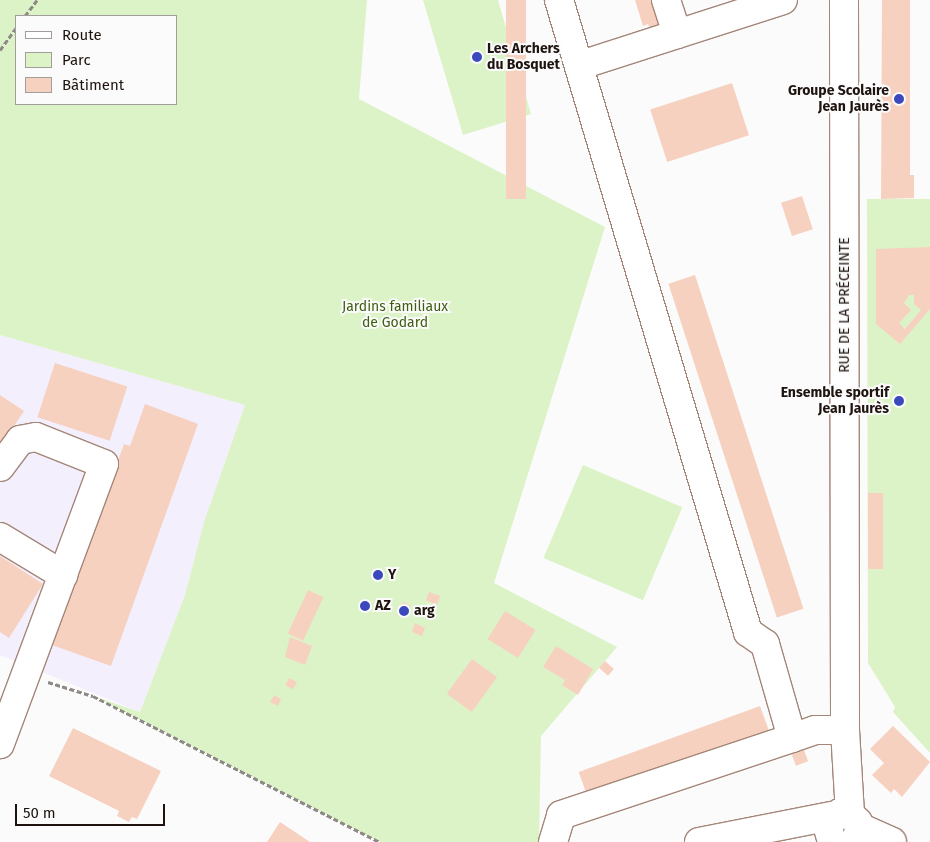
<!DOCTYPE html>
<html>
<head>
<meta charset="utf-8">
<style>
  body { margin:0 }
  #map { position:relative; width:930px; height:842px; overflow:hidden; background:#fbfbfb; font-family:"Fira Sans",sans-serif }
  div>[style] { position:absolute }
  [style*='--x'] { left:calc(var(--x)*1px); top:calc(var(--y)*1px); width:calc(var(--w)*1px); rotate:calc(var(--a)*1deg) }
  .commercial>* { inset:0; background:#f3effc }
  .green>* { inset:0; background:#dcf3c8; transform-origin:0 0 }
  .building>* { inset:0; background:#f7d1c0; transform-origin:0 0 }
  .path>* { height:3px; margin-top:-1.5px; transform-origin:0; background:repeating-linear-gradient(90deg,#8e8886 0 5px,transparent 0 7.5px) }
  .roads { filter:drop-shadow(1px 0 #a48679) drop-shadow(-1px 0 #a48679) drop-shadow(0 1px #a48679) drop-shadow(0 -1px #a48679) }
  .minor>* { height:28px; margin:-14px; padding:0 14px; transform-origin:14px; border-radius:14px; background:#fff }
  .dots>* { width:14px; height:14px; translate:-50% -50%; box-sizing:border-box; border:2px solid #fbfbfb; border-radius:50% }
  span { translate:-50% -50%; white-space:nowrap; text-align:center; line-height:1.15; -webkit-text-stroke:4px #fbfbfb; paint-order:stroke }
  .poi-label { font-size:14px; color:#1e130e; font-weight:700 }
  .left { translate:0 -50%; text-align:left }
  .right { translate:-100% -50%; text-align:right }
  .street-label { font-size:14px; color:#1e130e }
  .park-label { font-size:14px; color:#3e5e0e }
  .legend { position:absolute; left:15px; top:15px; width:162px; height:90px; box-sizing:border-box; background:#fbfbfb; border:1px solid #a39e9c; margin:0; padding:6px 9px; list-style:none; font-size:15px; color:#1e130e }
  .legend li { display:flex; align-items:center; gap:10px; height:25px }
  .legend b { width:25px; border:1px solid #a39e9c }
  .scale { position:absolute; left:15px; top:804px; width:150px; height:22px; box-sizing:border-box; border:2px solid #1e130e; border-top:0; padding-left:6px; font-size:15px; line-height:18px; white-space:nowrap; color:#1e130e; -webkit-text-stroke:4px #fbfbfb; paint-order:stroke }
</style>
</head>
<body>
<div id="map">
  <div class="commercial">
    <div style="clip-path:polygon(0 335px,245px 405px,204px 522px,185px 595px,140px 712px,0 655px)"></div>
  </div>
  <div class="green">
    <div style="clip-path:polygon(evenodd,0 0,367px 0,359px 99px,605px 227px,494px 583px,617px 647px,541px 736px,539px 842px,380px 842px,93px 696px,140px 712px,185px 595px,204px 522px,245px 405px,0 335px,0 0,16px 16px,176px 16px,176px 104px,16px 104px,16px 16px)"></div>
    <div style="clip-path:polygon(423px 0,498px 0,531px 114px,463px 135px)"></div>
    <div style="clip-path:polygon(867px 199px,930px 199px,930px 753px,893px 712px,895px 707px,868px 663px)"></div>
    <div style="left:583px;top:465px;width:108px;height:101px;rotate:23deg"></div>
  </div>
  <div class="building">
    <div style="left:506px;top:0;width:20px;height:199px"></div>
    <div style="clip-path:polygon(635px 0,654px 0,664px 32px,652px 36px,648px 24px,643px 26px)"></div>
    <div style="clip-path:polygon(882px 0,910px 0,910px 175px,914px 175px,914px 198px,881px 199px)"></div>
    <div style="left:732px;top:83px;width:55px;height:86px;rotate:72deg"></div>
    <div style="left:802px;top:196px;width:35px;height:22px;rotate:72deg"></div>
    <div style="clip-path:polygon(evenodd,930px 247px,930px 309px,900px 344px,876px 324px,876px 249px,930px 247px,909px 295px,914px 295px,914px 304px,921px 310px,905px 329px,899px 323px,911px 310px,904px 303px,909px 295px)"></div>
    <div style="left:695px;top:275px;width:351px;height:28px;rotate:72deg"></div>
    <div style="left:55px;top:363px;width:76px;height:57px;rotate:18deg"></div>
    <div style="clip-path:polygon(0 395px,24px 411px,0 447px)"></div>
    <div style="clip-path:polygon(145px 404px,198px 424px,111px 666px,52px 645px,124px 444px,130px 446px)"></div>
    <div style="left:868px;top:493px;width:15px;height:76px"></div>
    <div style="clip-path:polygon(0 556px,43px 584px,9px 638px,0 632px)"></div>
    <div style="left:375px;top:569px;width:11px;height:9px;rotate:22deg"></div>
    <div style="left:308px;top:590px;width:17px;height:48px;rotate:25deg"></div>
    <div style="left:429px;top:592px;width:12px;height:9px;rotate:20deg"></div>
    <div style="left:362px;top:599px;width:11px;height:10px;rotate:22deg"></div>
    <div style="left:403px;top:602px;width:9px;height:14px;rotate:27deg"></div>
    <div style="left:505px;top:611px;width:36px;height:33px;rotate:32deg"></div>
    <div style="clip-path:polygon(415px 623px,425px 628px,422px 636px,412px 632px)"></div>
    <div style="clip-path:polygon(290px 637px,312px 646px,305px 665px,285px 657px)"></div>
    <div style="clip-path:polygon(556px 646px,593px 669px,578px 695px,562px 685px,565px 680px,543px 667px)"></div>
    <div style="left:472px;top:659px;width:31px;height:43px;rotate:36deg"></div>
    <div style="left:605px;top:661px;width:12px;height:9px;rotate:42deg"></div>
    <div style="left:289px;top:678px;width:9px;height:8px;rotate:27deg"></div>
    <div style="clip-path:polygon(274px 695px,281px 699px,278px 706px,270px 702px)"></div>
    <div style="left:760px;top:706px;width:30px;height:193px;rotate:70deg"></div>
    <div style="clip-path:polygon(893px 726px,930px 762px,902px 797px,894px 789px,891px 793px,872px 775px,884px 763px,870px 749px)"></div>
    <div style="clip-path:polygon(73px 728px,161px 771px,137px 819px,132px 817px,129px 822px,117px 816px,119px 811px,49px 776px)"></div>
    <div style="left:804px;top:750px;width:12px;height:13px;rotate:70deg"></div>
    <div style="clip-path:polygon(280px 822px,310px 842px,267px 842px)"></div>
  </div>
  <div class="path">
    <div style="--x:25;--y:16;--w:20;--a:-53"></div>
    <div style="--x:0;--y:50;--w:27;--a:-54"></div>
    <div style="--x:48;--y:682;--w:47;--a:17.3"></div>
    <div style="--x:93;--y:696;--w:322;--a:27"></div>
  </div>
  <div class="roads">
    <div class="minor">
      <div style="--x:666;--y:0;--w:36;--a:72"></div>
      <div style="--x:844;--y:0;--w:730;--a:89.92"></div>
      <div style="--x:845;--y:730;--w:84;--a:86.6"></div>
      <div style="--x:581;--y:65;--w:212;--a:-17.8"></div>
      <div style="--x:0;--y:467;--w:34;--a:-53"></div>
      <div style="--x:20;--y:440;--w:16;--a:-11"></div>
      <div style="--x:36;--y:437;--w:73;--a:21.7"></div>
      <div style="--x:104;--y:464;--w:299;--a:110.4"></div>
      <div style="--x:0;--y:537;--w:74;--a:31.1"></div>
      <div style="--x:792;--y:738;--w:24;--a:-19"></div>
      <div style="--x:815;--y:730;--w:30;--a:0"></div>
      <div style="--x:859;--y:827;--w:36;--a:24"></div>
      <div style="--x:553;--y:842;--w:28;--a:-73"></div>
      <div style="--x:561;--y:815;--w:243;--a:-18.4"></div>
      <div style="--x:792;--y:738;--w:98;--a:-106"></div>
      <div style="--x:765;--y:644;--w:21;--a:-145"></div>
      <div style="--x:748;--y:632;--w:660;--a:-106.65"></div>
      <div style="--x:699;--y:842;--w:136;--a:-11.1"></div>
      <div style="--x:832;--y:842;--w:18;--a:-106"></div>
      <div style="--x:827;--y:825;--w:18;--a:-43"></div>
      <div style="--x:840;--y:813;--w:10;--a:6"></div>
      <div style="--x:850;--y:814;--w:11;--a:45"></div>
      <div style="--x:858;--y:822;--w:11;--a:85"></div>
      <div style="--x:859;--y:833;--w:10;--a:119"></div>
    </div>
  </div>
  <div class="dots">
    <div style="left:477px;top:57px;background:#3c49bc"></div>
    <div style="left:899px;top:99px;background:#3c49bc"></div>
    <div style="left:899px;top:401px;background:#3c49bc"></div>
    <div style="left:378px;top:575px;background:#3c49bc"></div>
    <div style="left:365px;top:606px;background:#3c49bc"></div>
    <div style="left:404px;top:611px;background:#3c49bc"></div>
  </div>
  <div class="poi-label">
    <span class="left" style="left:487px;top:57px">Les Archers<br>du Bosquet</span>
    <span class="right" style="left:889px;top:99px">Groupe Scolaire<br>Jean Jaurès</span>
    <span class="right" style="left:889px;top:401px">Ensemble sportif<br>Jean Jaurès</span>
    <span class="left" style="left:388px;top:575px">Y</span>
    <span class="left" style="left:375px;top:606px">AZ</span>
    <span class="left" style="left:414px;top:611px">arg</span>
  </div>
  <div class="street-label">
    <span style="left:845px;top:305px;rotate:-90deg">RUE DE LA PRÉCEINTE</span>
  </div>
  <div class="park-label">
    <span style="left:395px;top:315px">Jardins familiaux<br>de Godard</span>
  </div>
  <ul class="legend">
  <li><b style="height:6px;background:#fff"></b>Route</li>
  <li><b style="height:14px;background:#dcf3c8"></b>Parc</li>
  <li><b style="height:14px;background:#f7d1c0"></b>Bâtiment</li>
  </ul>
  <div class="scale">50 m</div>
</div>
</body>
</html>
